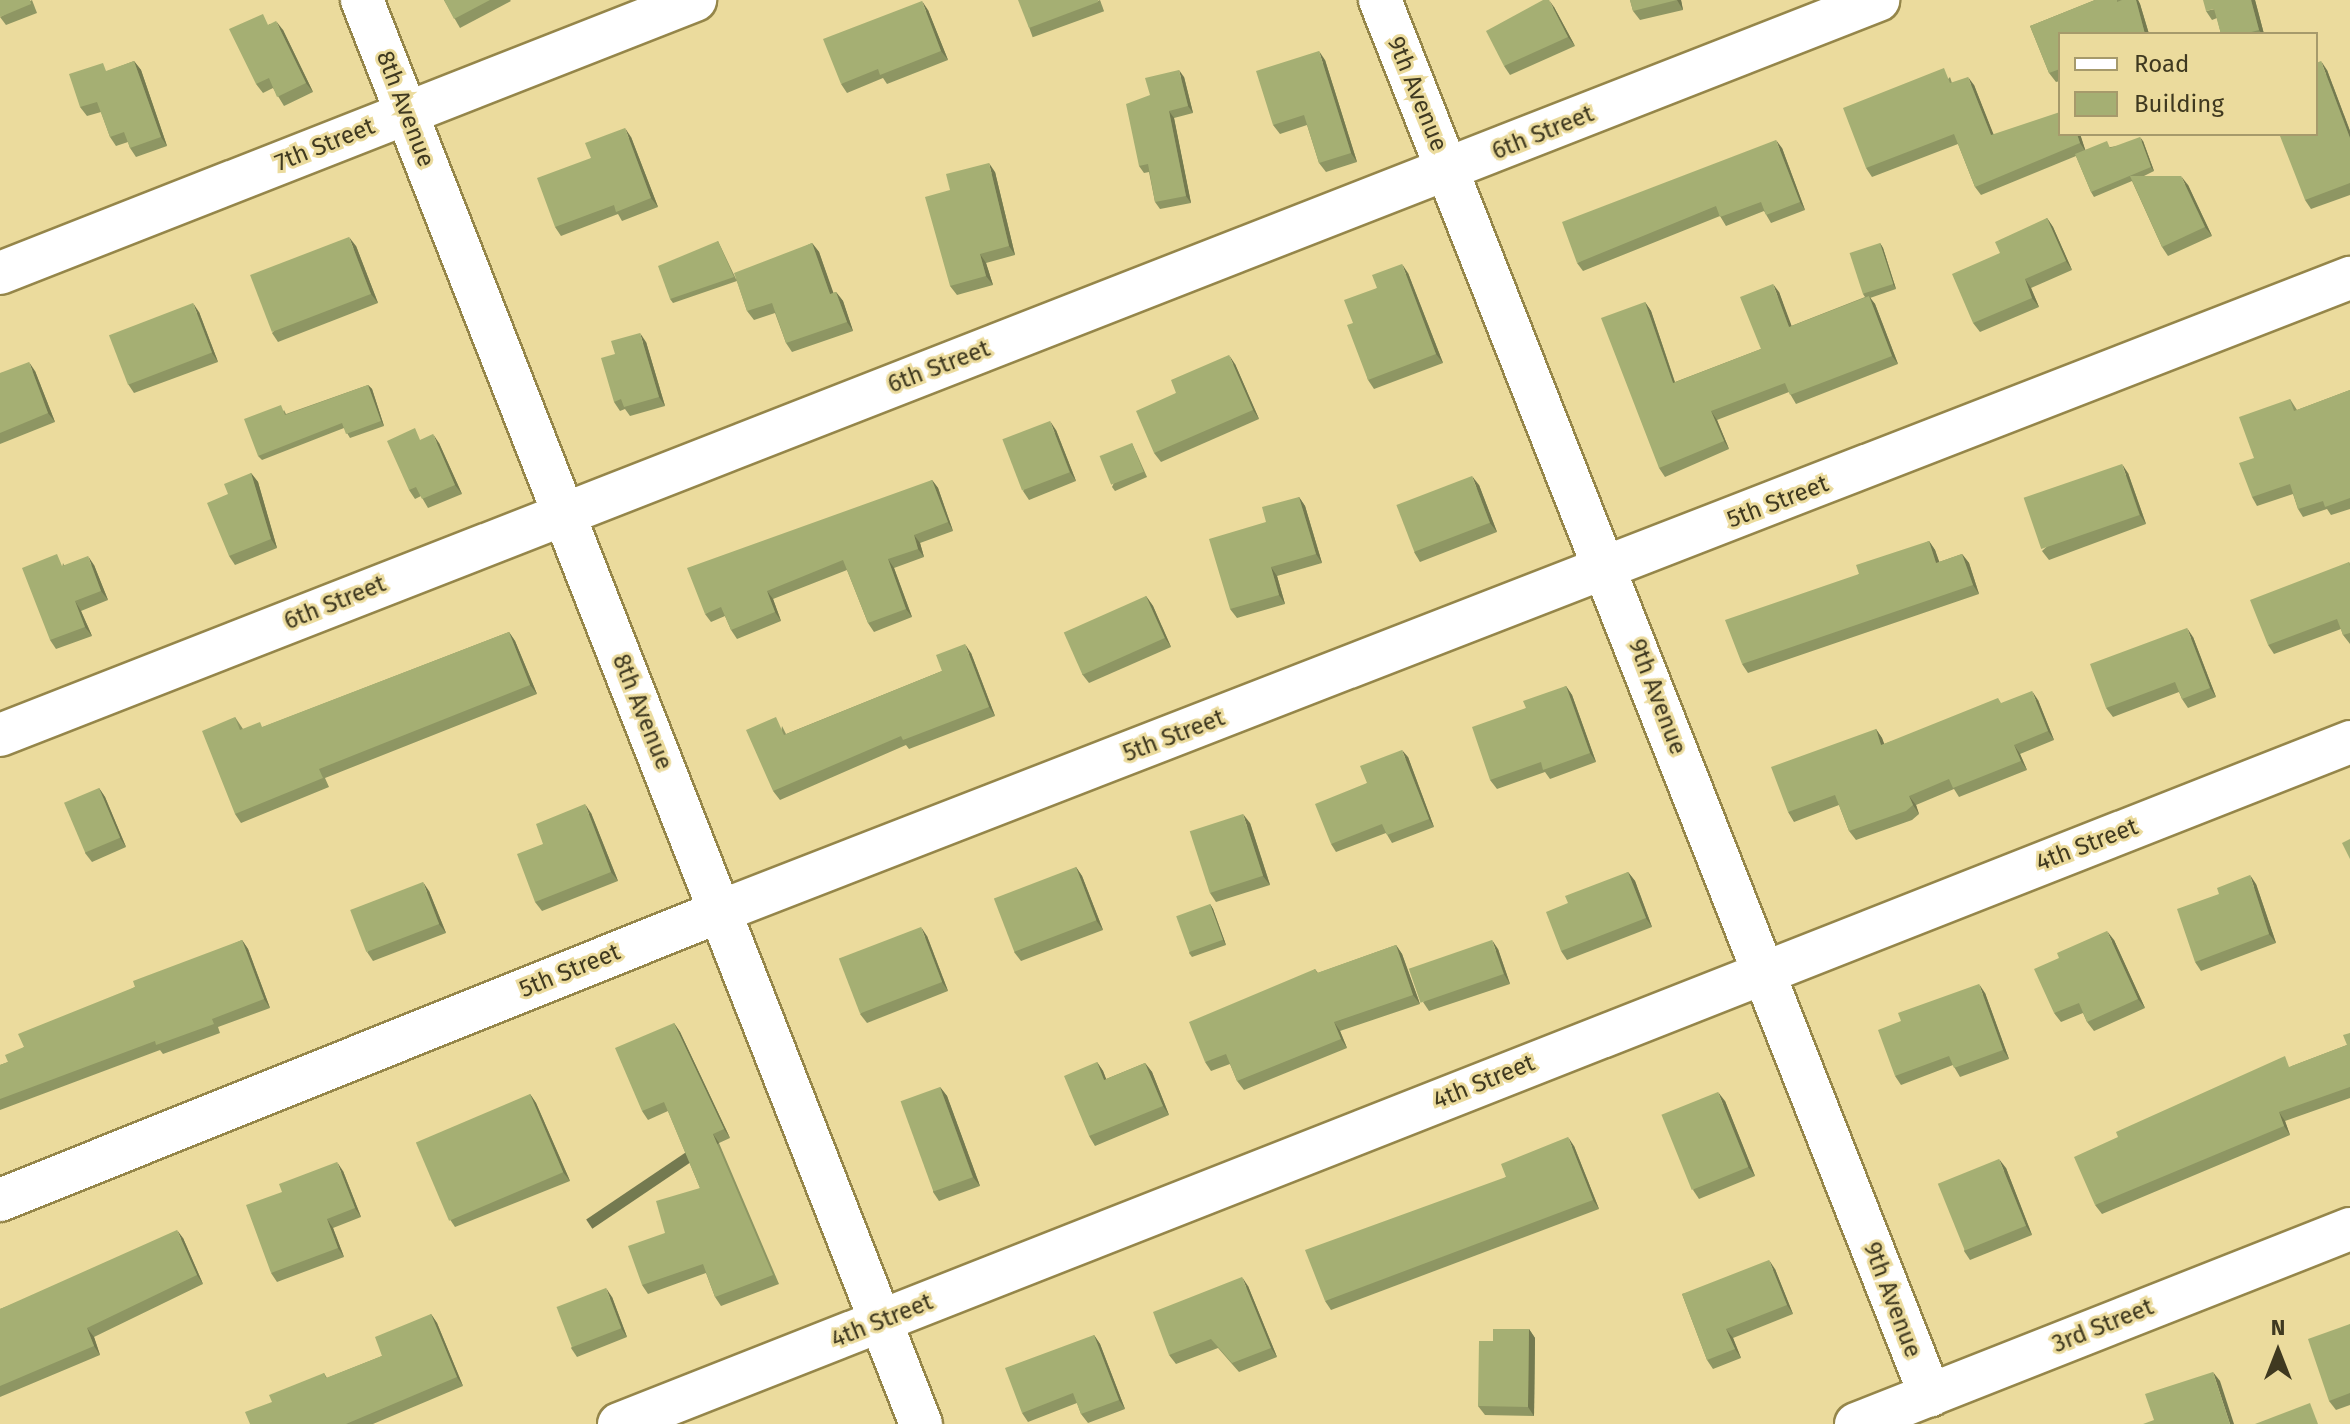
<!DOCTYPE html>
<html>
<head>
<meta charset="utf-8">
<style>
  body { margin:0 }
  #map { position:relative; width:2350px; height:1424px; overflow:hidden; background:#ebdb9d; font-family:"Fira Sans",sans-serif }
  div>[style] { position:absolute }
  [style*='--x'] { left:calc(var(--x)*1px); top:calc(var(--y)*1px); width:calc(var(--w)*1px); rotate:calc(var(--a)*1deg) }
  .roads { filter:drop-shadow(2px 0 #95864a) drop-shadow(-2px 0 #95864a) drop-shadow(0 2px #95864a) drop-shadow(0 -2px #95864a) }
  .street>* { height:42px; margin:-21px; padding:0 21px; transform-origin:21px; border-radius:21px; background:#fff }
  .wall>* { inset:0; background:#8e9663; transform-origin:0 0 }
  .shaded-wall>* { inset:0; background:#747a50; transform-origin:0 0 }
  .building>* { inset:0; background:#a5af73; transform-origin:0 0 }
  span { translate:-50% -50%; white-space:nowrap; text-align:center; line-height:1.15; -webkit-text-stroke:6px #ebdb9d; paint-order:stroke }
  .street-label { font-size:24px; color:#3f3920 }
  .legend { position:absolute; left:2058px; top:32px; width:260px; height:104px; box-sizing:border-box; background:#ebdb9d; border:2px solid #a69a6b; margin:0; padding:10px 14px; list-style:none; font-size:24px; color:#3f3920 }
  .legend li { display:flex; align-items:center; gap:16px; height:40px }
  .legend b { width:40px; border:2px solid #a69a6b }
  .north { position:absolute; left:2238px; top:1312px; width:80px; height:80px; -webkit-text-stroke:6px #ebdb9d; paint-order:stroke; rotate:0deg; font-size:22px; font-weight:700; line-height:32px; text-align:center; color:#3f3920 }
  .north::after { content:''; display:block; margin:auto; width:28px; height:36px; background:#3f3920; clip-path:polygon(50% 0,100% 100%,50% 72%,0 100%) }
</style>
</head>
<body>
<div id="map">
  <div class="roads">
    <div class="street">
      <div style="--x:362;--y:0;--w:1530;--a:68.57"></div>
      <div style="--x:1380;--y:0;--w:1500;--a:68.48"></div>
      <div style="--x:0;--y:273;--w:747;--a:-21.45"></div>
      <div style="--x:0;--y:735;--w:2017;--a:-21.37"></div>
      <div style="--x:0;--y:1200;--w:777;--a:-21.84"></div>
      <div style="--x:721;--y:911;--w:1748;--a:-21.24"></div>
      <div style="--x:619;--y:1424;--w:1861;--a:-21.5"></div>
      <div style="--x:1856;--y:1424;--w:531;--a:-21.54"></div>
    </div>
  </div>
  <div class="wall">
    <div style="clip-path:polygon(32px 0,37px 13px,6px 25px,0 17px)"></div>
    <div style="clip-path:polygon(444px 0,510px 0,511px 1px,460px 28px)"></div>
    <div style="left:1100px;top:0;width:12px;height:76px;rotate:70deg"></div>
    <div style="clip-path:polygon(1630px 0,1681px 0,1683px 10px,1640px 20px,1633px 11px)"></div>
    <div style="clip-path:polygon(2095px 0,2138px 0,2140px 4px,2149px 34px,2060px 34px,2060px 81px,2056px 82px,2049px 73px,2030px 26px)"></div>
    <div style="clip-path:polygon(2255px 0,2264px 34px,2221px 34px,2217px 18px,2212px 20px,2206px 11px)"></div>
    <div style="clip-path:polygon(1554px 7px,1575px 46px,1510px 75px,1504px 66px)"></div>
    <div style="clip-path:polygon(928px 10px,948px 60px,887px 84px,883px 78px,847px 93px,841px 84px)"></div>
    <div style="clip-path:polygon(269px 24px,283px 30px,313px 92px,284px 106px,273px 88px,263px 93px,256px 84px)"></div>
    <div style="clip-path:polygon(1325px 60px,1357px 162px,1326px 172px,1319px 163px,1307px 125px,1280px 134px,1273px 125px)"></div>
    <div style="clip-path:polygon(134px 61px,141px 70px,167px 146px,136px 157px,130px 148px,128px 142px,116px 146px,110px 137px,101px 112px,87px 116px,80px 107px,108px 71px)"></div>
    <div style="clip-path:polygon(2327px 70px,2350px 131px,2350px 195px,2311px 209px,2305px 200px)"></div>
    <div style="clip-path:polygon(1184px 77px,1193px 113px,1174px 118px,1191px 203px,1160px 209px,1155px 202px,1149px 172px,1144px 173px,1139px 166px,1150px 95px)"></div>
    <div style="clip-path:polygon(1950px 77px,1952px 83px,1974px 85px,1993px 134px,2080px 134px,2085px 150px,2111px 147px,2143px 141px,2154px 171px,2144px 176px,2188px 185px,2212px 236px,2168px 256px,2162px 247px,2132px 181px,2094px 197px,2091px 192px,2076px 156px,1981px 195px,1975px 187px,1958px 144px,1872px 177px,1866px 168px)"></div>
    <div style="clip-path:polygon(631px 137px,658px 207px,622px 221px,618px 214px,561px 236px,555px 227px,591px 158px)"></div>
    <div style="clip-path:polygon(1782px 148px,1805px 210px,1771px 223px,1764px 211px,1726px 226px,1720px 216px,1583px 271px,1577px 263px)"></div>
    <div style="clip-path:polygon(995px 172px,1015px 255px,986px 263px,993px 285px,957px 295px,950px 286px,950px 190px)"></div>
    <div style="clip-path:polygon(2047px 218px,2053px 227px,2072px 270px,2031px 288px,2039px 307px,1980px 332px,1973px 323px,2000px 253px)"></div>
    <div style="clip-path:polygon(718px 241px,736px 279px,812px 243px,819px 252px,833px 293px,836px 292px,843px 301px,853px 331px,792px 352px,786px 343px,775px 313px,754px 320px,747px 311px,737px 281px,673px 303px,670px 299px)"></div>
    <div style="clip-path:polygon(1880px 243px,1883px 248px,1896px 289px,1870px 298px,1875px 304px,1898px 364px,1796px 404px,1789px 392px,1717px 420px,1729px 449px,1665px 477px,1659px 468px,1645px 302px,1651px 311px,1675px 382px,1761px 349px,1779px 292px,1791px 326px,1865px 297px,1863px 294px)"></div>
    <div style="clip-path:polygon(356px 246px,378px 303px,278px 342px,272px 333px)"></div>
    <div style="clip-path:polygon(1408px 273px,1443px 363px,1374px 389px,1368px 380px,1353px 323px,1377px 288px)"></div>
    <div style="clip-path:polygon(199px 312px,218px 362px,134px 393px,128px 384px)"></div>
    <div style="clip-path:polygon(646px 342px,665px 406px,630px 416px,625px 409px,620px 411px,614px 402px,615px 354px)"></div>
    <div style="clip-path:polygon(1235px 364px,1259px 419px,1161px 462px,1154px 453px,1176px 393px)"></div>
    <div style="clip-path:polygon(35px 371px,55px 422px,0 444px,0 373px)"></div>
    <div style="clip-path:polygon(368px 385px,372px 389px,384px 426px,350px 438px,344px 428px,262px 460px,258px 456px,284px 410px,286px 414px)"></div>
    <div style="clip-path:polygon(2350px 390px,2350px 509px,2331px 515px,2327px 509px,2303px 517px,2298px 509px,2293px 494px,2257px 506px,2252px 497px,2254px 458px,2290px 399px,2297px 410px)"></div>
    <div style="clip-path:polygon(1056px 430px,1076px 481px,1029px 500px,1023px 491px)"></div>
    <div style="clip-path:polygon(422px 439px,439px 443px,462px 494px,428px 508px,421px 496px,415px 499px,409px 490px)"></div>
    <div style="clip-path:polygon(1132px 443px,1147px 477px,1115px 491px,1112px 487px)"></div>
    <div style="clip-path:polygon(251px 473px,258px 482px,277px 548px,235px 565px,229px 556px,228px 494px)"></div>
    <div style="clip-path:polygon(2128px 473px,2146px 524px,2049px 560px,2042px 551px)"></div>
    <div style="clip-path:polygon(932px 480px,938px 488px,953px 531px,920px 543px,924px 557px,894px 568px,912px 617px,874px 632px,868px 623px,847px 570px,773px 599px,781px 621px,737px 639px,731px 630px,725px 616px,711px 622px,705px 614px)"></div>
    <div style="clip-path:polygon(1479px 485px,1497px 532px,1420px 562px,1414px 552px)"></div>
    <div style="clip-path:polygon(1299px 497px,1305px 506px,1322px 563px,1277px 576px,1285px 604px,1237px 618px,1230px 609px,1266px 522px)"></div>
    <div style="clip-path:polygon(1929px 541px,1935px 550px,1939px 562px,1962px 554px,1969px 563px,1979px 594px,1748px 673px,1742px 664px,1859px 574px)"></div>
    <div style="clip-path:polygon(2349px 562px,2350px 564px,2350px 644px,2343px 635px,2341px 629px,2274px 654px,2268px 645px)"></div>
    <div style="clip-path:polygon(63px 563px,64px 565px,94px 565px,108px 600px,81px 611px,92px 636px,56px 649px,50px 640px)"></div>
    <div style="clip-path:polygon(1146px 596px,1153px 606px,1171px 647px,1089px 683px,1082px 674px)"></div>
    <div style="clip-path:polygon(509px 632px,515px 641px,537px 694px,325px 778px,329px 787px,241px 823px,235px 814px,235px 717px,243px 729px,263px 727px)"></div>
    <div style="clip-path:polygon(2193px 637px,2216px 697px,2188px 708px,2182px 699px,2179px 692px,2113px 717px,2106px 708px)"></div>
    <div style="clip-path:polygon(971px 653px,995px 716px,909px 749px,906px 745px,780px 800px,773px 791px,782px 726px,786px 734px,942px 671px)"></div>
    <div style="clip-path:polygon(1566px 686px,1572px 695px,1596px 762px,1550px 779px,1545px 772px,1497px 789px,1490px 780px,1526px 708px)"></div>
    <div style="clip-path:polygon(2038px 700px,2054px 740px,2020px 754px,2027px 770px,1959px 797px,1954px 789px,1916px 805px,1919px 814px,1912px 820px,1856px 840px,1849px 831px,1839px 805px,1794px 822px,1788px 812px,1876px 729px,1882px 738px,1884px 744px,2002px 703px)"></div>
    <div style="clip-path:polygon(1408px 757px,1434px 827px,1392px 843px,1386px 833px,1336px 852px,1331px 844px,1367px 783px)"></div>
    <div style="clip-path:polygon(99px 788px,105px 797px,126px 847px,92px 862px,85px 853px)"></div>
    <div style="clip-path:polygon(591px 813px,618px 881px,542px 911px,535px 902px,543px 844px)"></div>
    <div style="clip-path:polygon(1250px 823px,1270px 885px,1216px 902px,1210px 893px)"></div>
    <div style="clip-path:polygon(1076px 867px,1082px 876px,1103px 930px,1021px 961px,1014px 952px)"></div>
    <div style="clip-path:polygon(1628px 872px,1635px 881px,1652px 927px,1567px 960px,1561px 951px,1568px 903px)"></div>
    <div style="clip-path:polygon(2256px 884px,2276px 943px,2201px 971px,2195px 962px)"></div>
    <div style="clip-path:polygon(429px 891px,446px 933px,373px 961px,367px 952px)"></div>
    <div style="clip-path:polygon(1210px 904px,1213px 909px,1226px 945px,1192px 957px,1189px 953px)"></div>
    <div style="clip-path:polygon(927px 936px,948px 991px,867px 1023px,860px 1014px)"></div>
    <div style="clip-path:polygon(242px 940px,248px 949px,270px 1008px,218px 1027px,220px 1033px,163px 1054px,160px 1050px,0 1110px,0 1065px,8px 1062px,24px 1047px,135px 987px)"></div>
    <div style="clip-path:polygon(2114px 940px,2145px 1008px,2094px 1031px,2087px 1022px,2083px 1013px,2061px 1022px,2054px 1013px)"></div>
    <div style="clip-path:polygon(1396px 945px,1402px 954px,1420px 1004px,1340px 1031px,1347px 1048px,1244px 1090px,1237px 1081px,1230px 1064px,1211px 1071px,1205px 1062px,1315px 969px,1318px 973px)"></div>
    <div style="clip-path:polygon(1498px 949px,1510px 984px,1429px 1011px,1423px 1002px)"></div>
    <div style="clip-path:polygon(1985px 993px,2009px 1059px,1960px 1077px,1953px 1065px,1901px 1085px,1895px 1076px)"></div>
    <div style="clip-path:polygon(674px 1023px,680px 1032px,730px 1138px,719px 1143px,779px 1284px,721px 1306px,715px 1297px,706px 1273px,648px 1294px,642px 1285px,665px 1233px,700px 1188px,668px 1111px,648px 1120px,642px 1111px)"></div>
    <div style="clip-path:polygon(2350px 1033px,2350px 1098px,2285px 1121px,2290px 1135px,2102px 1214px,2095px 1205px,2292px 1066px,2347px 1045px)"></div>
    <div style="clip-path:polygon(1097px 1062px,1103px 1071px,1106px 1079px,1145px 1063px,1152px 1072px,1169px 1115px,1095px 1146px,1089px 1136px)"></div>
    <div style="clip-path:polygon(940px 1087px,947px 1096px,980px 1186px,939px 1201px,933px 1192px)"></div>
    <div style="clip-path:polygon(530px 1094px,536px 1103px,570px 1181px,455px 1227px,449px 1218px)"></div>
    <div style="clip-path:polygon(1725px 1101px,1755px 1176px,1699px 1199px,1693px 1190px)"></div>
    <div style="clip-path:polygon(1574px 1146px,1599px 1209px,1331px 1310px,1325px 1301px,1506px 1177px)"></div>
    <div style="clip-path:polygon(2006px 1168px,2032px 1235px,1970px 1260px,1964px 1251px)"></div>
    <div style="clip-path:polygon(343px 1171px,361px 1217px,333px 1228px,344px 1257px,277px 1282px,271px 1273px)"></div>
    <div style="clip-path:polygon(183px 1238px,203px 1284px,94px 1337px,100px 1355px,0 1397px,0 1309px)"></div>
    <div style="clip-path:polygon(1775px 1269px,1793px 1314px,1733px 1338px,1741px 1358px,1713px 1369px,1707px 1360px,1682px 1294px)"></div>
    <div style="clip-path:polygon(1248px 1286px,1277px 1357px,1239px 1372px,1218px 1348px,1176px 1364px,1169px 1355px)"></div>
    <div style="clip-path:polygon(612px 1297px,627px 1337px,577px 1357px,571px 1348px)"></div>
    <div style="clip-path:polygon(431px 1314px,437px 1323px,463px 1386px,373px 1424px,250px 1424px,324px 1373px,327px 1378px,382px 1356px)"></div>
    <div style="clip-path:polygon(2350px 1324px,2350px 1405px,2336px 1410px,2329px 1401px)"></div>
    <div style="clip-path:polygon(1529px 1329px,1535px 1338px,1534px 1416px,1485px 1415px,1478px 1406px,1493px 1341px)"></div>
    <div style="clip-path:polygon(1094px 1335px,1100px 1344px,1125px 1409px,1088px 1423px,1081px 1414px,1077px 1403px,1028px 1422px,1022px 1413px)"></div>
  </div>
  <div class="shaded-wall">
    <div style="clip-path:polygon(1549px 0,1554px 7px,1575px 46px,1568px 37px)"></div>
    <div style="clip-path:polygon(1677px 0,1681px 0,1683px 10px)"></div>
    <div style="clip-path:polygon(2136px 0,2138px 0,2140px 4px,2149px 34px,2145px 34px)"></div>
    <div style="clip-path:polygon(2251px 0,2255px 0,2264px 34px,2262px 34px,2259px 30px)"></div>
    <div style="clip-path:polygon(922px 1px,928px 10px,948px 60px,941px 51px)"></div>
    <div style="clip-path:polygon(276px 21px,283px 30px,313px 92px,306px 83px)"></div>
    <div style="clip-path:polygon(1319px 51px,1325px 60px,1357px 162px,1351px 153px)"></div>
    <div style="clip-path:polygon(134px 61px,141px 70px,167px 146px,161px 137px)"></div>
    <div style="clip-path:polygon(2321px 61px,2327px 70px,2350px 131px,2350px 138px)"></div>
    <div style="clip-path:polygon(1179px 70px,1184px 77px,1193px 113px,1188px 106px)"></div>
    <div style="clip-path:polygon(1968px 77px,1974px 85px,1997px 143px,1991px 135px)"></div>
    <div style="clip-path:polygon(1169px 111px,1174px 118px,1191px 203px,1186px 196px)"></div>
    <div style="clip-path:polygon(625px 128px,631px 137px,658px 207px,651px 198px)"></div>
    <div style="clip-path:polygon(2077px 134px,2080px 134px,2086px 152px,2080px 143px)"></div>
    <div style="clip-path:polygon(2140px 137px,2143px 141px,2154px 171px,2151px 167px)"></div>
    <div style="clip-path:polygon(1776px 140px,1782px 148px,1805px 210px,1800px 202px)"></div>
    <div style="clip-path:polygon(989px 163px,995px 172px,1015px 255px,1009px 246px)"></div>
    <div style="clip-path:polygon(2181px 176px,2188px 185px,2212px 236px,2205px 227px)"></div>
    <div style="clip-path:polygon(2047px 218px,2053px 227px,2072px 270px,2066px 261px)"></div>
    <div style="clip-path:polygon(349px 237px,356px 246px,378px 303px,371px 294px)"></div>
    <div style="clip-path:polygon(812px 243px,819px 252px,837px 303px,830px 294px)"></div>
    <div style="clip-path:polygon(1880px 243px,1883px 248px,1896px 289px,1893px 284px)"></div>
    <div style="clip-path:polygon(980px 254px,986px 263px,993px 285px,986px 276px)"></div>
    <div style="clip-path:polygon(1402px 264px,1408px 273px,1443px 363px,1436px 354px)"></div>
    <div style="clip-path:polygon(2025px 279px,2031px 288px,2039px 307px,2032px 298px)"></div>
    <div style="clip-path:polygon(1773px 284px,1779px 292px,1795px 335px,1789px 327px)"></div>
    <div style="clip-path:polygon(836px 292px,843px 301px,853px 331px,847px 322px)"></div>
    <div style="clip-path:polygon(1869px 296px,1875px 304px,1898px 364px,1892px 356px)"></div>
    <div style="clip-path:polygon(1645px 302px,1651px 311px,1678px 392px,1673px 383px)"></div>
    <div style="clip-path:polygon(193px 303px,199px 312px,218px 362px,212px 353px)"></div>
    <div style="clip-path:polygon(640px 333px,646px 342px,665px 406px,659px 397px)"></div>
    <div style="clip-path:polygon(1229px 355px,1235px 364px,1259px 419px,1253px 410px)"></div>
    <div style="clip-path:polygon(29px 362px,35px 371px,55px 422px,48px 413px)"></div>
    <div style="clip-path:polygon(368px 385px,372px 389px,384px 426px,381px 421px)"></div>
    <div style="clip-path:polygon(1711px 411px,1717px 420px,1729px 449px,1724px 441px)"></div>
    <div style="clip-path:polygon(1050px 421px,1056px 430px,1076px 481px,1070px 472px)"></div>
    <div style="clip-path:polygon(433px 434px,439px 443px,462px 494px,455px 485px)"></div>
    <div style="clip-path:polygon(2122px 464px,2128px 473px,2146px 524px,2140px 515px)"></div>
    <div style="clip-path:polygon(251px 473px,258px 482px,277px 548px,271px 539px)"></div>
    <div style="clip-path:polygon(1472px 476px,1479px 485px,1497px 532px,1490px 523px)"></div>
    <div style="clip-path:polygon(932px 480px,938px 488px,953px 531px,948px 522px)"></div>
    <div style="clip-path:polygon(1299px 497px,1305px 506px,1322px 563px,1316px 554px)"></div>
    <div style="clip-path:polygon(914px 535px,920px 543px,924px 557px,918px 549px)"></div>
    <div style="clip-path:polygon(1929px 541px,1935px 550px,1943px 572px,1936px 563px)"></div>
    <div style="clip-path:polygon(1962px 554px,1969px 563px,1979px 594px,1973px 585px)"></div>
    <div style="clip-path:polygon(88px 556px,94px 565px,108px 600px,101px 591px)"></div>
    <div style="clip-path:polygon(888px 559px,894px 568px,912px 617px,906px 609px)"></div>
    <div style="clip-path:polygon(1271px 567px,1277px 576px,1285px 604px,1279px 595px)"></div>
    <div style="clip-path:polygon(767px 591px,773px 599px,781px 621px,775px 612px)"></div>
    <div style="clip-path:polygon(1146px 596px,1153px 606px,1171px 647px,1165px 638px)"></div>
    <div style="clip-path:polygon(75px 601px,81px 611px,92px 636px,85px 627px)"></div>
    <div style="clip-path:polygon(2187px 628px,2193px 637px,2216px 697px,2210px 688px)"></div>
    <div style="clip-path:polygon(509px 632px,515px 641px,537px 694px,530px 685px)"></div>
    <div style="clip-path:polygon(965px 644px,971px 653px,995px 716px,989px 707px)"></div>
    <div style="clip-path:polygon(1566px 686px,1572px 695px,1596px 762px,1590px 753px)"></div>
    <div style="clip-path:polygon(2032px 691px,2038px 700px,2054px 740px,2048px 731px)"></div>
    <div style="clip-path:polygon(1876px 729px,1882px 738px,1888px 754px,1881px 745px)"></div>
    <div style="clip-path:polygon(2014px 745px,2020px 754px,2027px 770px,2021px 761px)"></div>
    <div style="clip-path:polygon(1402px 750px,1408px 757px,1434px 827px,1429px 819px)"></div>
    <div style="clip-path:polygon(99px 788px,105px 797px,126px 847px,120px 838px)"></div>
    <div style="clip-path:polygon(1909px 796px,1916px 805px,1919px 814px,1913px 805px)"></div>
    <div style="clip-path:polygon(585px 804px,591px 813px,618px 881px,611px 872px)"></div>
    <div style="clip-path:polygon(1243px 814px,1250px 823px,1270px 885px,1263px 876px)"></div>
    <div style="clip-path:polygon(1076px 867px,1082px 876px,1103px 930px,1096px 920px)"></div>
    <div style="clip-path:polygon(1628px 872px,1635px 881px,1652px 927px,1646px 918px)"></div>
    <div style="clip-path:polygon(2250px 875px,2256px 884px,2276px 943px,2269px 934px)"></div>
    <div style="clip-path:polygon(423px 882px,429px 891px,446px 933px,439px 924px)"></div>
    <div style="clip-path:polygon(1210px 904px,1213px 909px,1226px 945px,1223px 940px)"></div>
    <div style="clip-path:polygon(921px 927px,927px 936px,948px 991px,942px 982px)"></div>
    <div style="clip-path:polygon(2107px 931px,2114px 940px,2145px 1008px,2138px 999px)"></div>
    <div style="clip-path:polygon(242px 940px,248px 949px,270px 1008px,264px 999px)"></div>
    <div style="clip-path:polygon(1492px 940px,1498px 949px,1510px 984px,1504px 974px)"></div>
    <div style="clip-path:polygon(1396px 945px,1402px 954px,1420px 1004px,1413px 995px)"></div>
    <div style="clip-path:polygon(1979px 984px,1985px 993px,2009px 1059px,2003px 1050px)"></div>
    <div style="clip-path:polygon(1334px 1022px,1340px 1031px,1347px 1048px,1341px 1039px)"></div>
    <div style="clip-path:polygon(674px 1023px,680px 1032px,730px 1138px,724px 1129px)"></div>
    <div style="clip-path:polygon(1097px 1062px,1103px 1071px,1110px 1089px,1104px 1080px)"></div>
    <div style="clip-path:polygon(1145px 1063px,1152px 1072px,1169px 1115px,1163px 1106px)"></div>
    <div style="clip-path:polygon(940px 1087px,947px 1096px,980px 1186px,973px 1177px)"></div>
    <div style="clip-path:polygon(1718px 1092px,1725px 1101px,1755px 1176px,1748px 1167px)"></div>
    <div style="clip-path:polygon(530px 1094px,536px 1103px,570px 1181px,563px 1172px)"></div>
    <div style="clip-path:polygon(2279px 1112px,2285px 1121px,2290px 1135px,2284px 1126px)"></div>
    <div style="left:713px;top:1134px;width:11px;height:153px;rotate:56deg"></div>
    <div style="clip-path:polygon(1568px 1137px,1574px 1146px,1599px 1209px,1593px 1200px)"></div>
    <div style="clip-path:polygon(1999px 1159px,2006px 1168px,2032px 1235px,2026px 1226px)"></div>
    <div style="clip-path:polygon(337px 1162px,343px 1171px,361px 1217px,355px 1208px)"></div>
    <div style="clip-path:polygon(327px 1219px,333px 1228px,344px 1257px,338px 1248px)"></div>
    <div style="clip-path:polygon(177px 1230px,183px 1238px,203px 1284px,197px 1275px)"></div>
    <div style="clip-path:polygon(1769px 1260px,1775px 1269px,1793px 1314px,1787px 1305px)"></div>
    <div style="clip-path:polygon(1242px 1277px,1248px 1286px,1277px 1357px,1271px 1348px)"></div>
    <div style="clip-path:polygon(606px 1288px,612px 1297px,627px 1337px,621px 1328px)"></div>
    <div style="clip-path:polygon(431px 1314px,437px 1323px,463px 1386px,457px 1377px)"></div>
    <div style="clip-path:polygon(87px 1328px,94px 1337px,100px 1355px,94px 1346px)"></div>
    <div style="clip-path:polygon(1529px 1329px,1535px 1338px,1534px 1416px,1528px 1407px)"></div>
    <div style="clip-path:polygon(1726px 1329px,1733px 1338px,1741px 1358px,1735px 1349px)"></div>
    <div style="clip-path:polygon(1094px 1335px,1100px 1344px,1125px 1409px,1119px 1400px)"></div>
    <div style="clip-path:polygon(2213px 1372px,2220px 1381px,2234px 1424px,2230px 1424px)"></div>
  </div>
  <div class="building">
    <div style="clip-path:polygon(0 0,30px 0,31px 4px,0 17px)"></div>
    <div style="clip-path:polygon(444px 0,490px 0,454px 19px)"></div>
    <div style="clip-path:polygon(1018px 0,1098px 0,1098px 2px,1029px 28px)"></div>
    <div style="clip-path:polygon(1543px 0,1549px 0,1568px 37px,1504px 66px,1486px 31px)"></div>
    <div style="clip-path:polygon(1630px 0,1677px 0,1633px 11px)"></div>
    <div style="clip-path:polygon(2095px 0,2117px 0,2117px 2px,2122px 0,2136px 0,2145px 34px,2060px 34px,2060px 69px,2049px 73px,2030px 26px)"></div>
    <div style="clip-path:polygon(2203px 0,2251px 0,2259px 30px,2244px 34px,2221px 34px,2214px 9px,2206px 11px)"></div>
    <div style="clip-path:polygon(922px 1px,941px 51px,880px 75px,878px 69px,841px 84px,823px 39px)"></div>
    <div style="clip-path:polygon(263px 14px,268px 25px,276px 21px,306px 83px,277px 97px,269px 78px,256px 84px,229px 29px)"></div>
    <div style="clip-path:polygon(1319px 51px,1351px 153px,1319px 163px,1304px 115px,1273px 125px,1256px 71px)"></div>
    <div style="clip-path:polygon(134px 61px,161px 137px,130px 148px,124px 132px,110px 137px,97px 102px,80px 107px,69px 74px,103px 63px,106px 71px)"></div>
    <div style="clip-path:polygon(2321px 61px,2350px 138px,2350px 183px,2305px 200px,2280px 136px,2284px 134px,2316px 134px,2316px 63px)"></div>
    <div style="clip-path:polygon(1944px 68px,1950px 83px,1968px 77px,1991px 135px,2060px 112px,2060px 134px,2077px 134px,2080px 143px,1975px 187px,1954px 134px,1866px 168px,1843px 108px)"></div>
    <div style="clip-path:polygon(1179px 70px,1188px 106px,1169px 111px,1186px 196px,1155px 202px,1148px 164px,1139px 166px,1126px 104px,1150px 95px,1145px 78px)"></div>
    <div style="clip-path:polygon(625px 128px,651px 198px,616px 212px,614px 205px,555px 227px,537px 178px,591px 158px,585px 143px)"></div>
    <div style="clip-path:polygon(2140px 137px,2151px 167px,2091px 192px,2075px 154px,2107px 141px,2110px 148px)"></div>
    <div style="clip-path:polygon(1776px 140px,1800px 202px,1766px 215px,1761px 202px,1720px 217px,1716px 206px,1577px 263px,1562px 222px)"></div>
    <div style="clip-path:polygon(989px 163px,1009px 246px,980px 254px,986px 276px,950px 286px,925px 197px,950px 190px,946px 174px)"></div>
    <div style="clip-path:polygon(2130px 176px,2181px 176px,2205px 227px,2162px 247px)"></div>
    <div style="clip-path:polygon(2047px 218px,2066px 261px,2025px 279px,2032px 298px,1973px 323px,1952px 274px,2000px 253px,1995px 242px)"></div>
    <div style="left:349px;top:237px;width:61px;height:106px;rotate:69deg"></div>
    <div style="clip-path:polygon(718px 241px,734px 277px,670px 299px,658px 266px)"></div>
    <div style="clip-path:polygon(812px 243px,830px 294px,836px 292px,847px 322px,786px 343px,772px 303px,747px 311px,734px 273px)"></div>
    <div style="left:1880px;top:243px;width:43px;height:32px;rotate:72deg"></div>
    <div style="clip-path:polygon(1402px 264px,1436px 354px,1368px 380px,1347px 325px,1353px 323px,1344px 300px,1377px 288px,1372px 275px)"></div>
    <div style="clip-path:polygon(1773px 284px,1789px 327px,1869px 296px,1892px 356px,1790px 395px,1785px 383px,1711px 411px,1724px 441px,1659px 468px,1601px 318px,1645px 302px,1673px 383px,1761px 349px,1740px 297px)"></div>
    <div style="left:193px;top:303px;width:53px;height:90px;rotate:69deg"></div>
    <div style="clip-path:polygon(640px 333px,659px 397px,624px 407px,621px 399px,614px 402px,601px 358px,615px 354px,611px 341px)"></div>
    <div style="clip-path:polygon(1229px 355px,1253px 410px,1154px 453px,1136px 411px,1176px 393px,1171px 380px)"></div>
    <div style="clip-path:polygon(29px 362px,48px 413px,0 433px,0 373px)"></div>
    <div style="clip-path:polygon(368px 385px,381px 421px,346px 434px,342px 423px,258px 456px,244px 419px,281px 405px,285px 415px)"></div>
    <div style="clip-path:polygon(2350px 390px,2350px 498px,2325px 507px,2323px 501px,2298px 509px,2290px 484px,2252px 497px,2239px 463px,2254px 458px,2239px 417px,2290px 399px,2294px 411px)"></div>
    <div style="left:1050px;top:421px;width:55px;height:51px;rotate:69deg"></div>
    <div style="clip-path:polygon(415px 428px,420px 440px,433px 434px,455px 485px,422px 499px,416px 487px,409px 490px,387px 441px)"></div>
    <div style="left:1132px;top:443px;width:31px;height:35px;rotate:68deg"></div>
    <div style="left:2122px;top:464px;width:54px;height:104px;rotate:71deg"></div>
    <div style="clip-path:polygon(251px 473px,271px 539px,229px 556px,207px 503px,228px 494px,224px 484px)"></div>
    <div style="left:1472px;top:476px;width:50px;height:81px;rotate:69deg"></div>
    <div style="clip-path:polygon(932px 480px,948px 522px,914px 535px,918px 549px,888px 559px,906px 609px,868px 623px,843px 560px,767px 591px,775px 612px,731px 630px,721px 607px,705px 614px,687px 568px)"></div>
    <div style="clip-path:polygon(1299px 497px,1316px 554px,1271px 567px,1279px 595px,1230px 609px,1209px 539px,1266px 522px,1262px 507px)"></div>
    <div style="clip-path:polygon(1929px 541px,1936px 563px,1962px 554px,1973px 585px,1742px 664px,1725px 620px,1859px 574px,1856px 565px)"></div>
    <div style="clip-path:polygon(57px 554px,62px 566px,88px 556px,101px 591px,75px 601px,85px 627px,50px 640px,22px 568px)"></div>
    <div style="clip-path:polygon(2349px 562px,2350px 566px,2350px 633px,2343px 635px,2337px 619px,2268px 645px,2250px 600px)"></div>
    <div style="left:1146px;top:596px;width:46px;height:90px;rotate:66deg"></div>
    <div style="clip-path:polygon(2187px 628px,2210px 688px,2182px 699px,2175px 682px,2106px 708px,2090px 664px)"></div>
    <div style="clip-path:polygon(509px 632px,530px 685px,319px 769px,323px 778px,235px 814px,202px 731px,235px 717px,240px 730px,260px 722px,262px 727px)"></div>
    <div style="clip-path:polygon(965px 644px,989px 707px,903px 740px,901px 736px,773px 791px,746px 730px,776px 717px,784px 735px,942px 671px,936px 655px)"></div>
    <div style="clip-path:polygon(1566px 686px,1590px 753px,1543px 770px,1541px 762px,1490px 780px,1472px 727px,1526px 708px,1523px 701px)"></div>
    <div style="clip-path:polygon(2032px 691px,2048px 731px,2014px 745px,2021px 761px,1953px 788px,1949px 779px,1909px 796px,1913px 805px,1906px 811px,1849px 831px,1835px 795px,1788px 812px,1771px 767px,1876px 729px,1881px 745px,1998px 698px,2001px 703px)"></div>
    <div style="clip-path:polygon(1402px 750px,1429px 819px,1387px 835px,1382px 824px,1331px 844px,1315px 804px,1367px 783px,1360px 766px)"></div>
    <div style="left:99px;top:788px;width:54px;height:38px;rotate:67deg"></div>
    <div style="clip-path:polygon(585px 804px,611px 872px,535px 902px,517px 854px,543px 844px,536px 824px)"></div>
    <div style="left:1243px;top:814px;width:65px;height:56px;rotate:72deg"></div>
    <div style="clip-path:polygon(2350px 839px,2350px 859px,2342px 843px)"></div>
    <div style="left:1076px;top:867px;width:57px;height:88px;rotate:69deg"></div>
    <div style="clip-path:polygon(1628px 872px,1646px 918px,1561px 951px,1546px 912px,1568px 903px,1565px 896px)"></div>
    <div style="clip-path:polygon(2250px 875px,2269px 934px,2195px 962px,2177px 909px,2219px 894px,2217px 888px)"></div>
    <div style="left:423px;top:882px;width:45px;height:78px;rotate:69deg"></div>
    <div style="left:1210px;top:904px;width:38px;height:36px;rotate:70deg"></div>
    <div style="left:921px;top:927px;width:59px;height:88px;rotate:69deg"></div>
    <div style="clip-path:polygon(2107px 931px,2138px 999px,2087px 1022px,2079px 1003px,2054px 1013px,2034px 969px,2059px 958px,2057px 953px)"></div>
    <div style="clip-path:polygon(242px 940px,264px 999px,212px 1019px,214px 1024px,156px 1045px,155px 1041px,0 1099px,0 1065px,8px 1062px,5px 1055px,24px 1047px,18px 1034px,135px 987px,133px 981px)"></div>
    <div style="left:1492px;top:940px;width:36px;height:88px;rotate:71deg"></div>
    <div style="clip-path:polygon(1396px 945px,1413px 995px,1334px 1022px,1341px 1039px,1237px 1081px,1226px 1054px,1205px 1062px,1189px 1022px,1315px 969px,1317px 973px)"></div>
    <div style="clip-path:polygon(1979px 984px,2003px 1050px,1954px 1068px,1949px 1056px,1895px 1076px,1878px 1030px,1901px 1021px,1898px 1013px)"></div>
    <div style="clip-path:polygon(674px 1023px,724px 1129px,713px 1134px,773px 1275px,715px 1297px,703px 1264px,642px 1285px,628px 1246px,665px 1233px,656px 1201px,700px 1188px,664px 1102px,642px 1111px,615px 1048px)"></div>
    <div style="clip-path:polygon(2350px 1033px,2350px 1087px,2279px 1112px,2284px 1126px,2095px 1205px,2074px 1157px,2118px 1137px,2116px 1132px,2285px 1056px,2289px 1067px,2347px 1045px,2343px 1035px)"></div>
    <div style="clip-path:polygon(1097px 1062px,1104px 1080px,1145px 1063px,1163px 1106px,1089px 1136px,1064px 1076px)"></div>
    <div style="left:940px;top:1087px;width:96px;height:42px;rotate:70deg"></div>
    <div style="left:1718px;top:1092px;width:81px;height:61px;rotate:68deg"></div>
    <div style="left:530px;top:1094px;width:85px;height:124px;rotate:67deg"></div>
    <div style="clip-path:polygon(1568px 1137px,1593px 1200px,1325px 1301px,1305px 1250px,1506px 1177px,1501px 1164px)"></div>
    <div style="left:1999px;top:1159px;width:72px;height:66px;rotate:68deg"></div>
    <div style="clip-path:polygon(337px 1162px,355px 1208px,327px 1219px,338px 1248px,271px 1273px,246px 1205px,282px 1192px,279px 1184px)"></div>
    <div style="clip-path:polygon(177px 1230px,197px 1275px,87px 1328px,94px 1346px,0 1386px,0 1309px)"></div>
    <div style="clip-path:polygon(1769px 1260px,1787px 1305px,1726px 1329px,1735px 1349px,1707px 1360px,1682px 1294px)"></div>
    <div style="clip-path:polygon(1242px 1277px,1271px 1348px,1232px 1363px,1211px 1339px,1169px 1355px,1153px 1312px)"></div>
    <div style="left:606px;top:1288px;width:43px;height:53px;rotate:69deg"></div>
    <div style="clip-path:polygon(431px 1314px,457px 1377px,346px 1424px,250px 1424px,245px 1412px,272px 1402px,269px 1395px,324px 1373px,326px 1378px,382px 1356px,375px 1337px)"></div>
    <div style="clip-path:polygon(2350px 1324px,2350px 1393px,2329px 1401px,2308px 1339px)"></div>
    <div style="clip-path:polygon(1493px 1329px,1529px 1329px,1528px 1407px,1478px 1406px,1479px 1341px,1493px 1341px)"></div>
    <div style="clip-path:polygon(1094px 1335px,1119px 1400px,1081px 1414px,1073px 1393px,1022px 1413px,1005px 1368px)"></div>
    <div style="clip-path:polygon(2213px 1372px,2230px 1424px,2143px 1424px,2154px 1420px,2145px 1394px)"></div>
    <div style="clip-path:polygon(2310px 1403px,2318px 1424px,2255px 1424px)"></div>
  </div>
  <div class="street-label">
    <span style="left:1417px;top:94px;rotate:68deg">9th Avenue</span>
    <span style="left:405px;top:109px;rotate:69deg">8th Avenue</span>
    <span style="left:1543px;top:133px;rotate:-22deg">6th Street</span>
    <span style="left:325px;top:145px;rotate:-22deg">7th Street</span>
    <span style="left:939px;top:367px;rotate:-21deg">6th Street</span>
    <span style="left:1778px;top:502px;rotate:-21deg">5th Street</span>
    <span style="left:335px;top:603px;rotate:-22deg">6th Street</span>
    <span style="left:1657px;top:697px;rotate:69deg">9th Avenue</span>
    <span style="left:642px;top:712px;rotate:68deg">8th Avenue</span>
    <span style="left:1174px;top:736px;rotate:-21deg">5th Street</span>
    <span style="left:2087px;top:845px;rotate:-21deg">4th Street</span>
    <span style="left:570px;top:971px;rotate:-22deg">5th Street</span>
    <span style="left:1484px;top:1082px;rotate:-22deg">4th Street</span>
    <span style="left:1892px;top:1300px;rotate:69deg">9th Avenue</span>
    <span style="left:882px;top:1321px;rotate:-22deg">4th Street</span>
    <span style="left:2103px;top:1326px;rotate:-22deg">3rd Street</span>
  </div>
  <ul class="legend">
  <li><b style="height:10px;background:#fff"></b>Road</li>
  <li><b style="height:22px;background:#a5af73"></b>Building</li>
  </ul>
  <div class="north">N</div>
</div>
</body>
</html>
